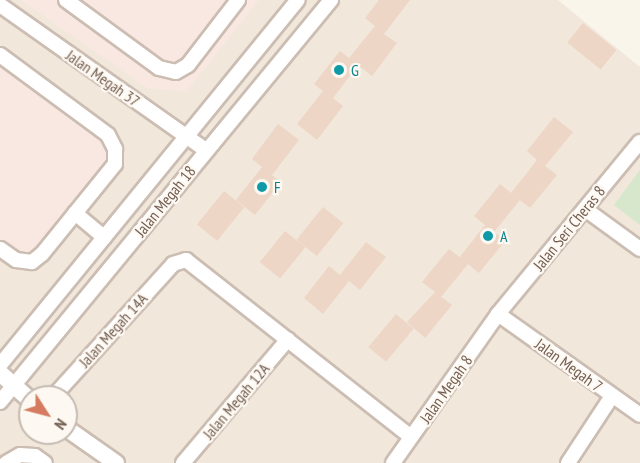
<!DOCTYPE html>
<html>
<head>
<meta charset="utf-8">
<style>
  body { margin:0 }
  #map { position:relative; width:640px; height:463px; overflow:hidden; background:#faf5eb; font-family:"PT Sans Narrow",sans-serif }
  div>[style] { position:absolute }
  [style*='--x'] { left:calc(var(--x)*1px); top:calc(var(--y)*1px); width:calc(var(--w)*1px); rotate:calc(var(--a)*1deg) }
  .residential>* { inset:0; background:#f1e7db }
  .commercial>* { inset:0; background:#f9e8e1 }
  .green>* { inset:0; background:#d6e7cb }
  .building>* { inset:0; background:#edd6c6; transform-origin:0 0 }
  .roads { filter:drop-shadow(2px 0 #ccbdb2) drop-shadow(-2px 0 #ccbdb2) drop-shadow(0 2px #ccbdb2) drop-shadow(0 -2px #ccbdb2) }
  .minor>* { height:14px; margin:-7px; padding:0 7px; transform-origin:7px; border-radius:7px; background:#fff }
  .tertiary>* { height:16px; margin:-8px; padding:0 8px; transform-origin:8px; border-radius:8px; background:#fff }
  .dots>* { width:16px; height:16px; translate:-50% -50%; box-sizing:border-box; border:3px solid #fdf9f2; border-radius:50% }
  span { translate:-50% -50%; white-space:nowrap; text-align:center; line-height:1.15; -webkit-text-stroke:4.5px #fdf9f2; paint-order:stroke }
  .culture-label { font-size:16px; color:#0d838f }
  .left { translate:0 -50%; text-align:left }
  .street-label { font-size:16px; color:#735d51 }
  .north { position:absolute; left:18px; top:385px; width:60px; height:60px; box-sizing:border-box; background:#fdf9f2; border:2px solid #c6bbb2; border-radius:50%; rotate:126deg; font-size:16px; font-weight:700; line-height:24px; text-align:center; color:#735d51 }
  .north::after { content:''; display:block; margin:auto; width:21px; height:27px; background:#d57c60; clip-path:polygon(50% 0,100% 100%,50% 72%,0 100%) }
</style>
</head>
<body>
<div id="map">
  <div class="residential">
    <div style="clip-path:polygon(evenodd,0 0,558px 0,640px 67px,640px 463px,0 463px,0 0,30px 397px,66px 397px,66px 433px,30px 433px,30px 397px)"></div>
  </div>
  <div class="commercial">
    <div style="clip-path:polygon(21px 0,259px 0,186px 92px,147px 88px)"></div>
    <div style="clip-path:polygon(0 62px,104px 139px,109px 151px,109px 162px,31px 256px,18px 254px,0 242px)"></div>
  </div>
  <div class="green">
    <div style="clip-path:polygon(640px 170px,640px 225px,614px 205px)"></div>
  </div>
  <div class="building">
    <div style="clip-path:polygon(379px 0,410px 0,384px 34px,397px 43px,372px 76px,358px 65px,333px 98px,343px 106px,317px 140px,297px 124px,323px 91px,314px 84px,340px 51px,349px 58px,375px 26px,365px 18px)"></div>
    <div style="left:583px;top:23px;width:43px;height:25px;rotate:39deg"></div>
    <div style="clip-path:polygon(554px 117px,573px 132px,545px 166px,557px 175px,530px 208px,511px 193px,537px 160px,527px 151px)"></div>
    <div style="clip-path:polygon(278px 124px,299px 140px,272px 175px,281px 182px,255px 215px,236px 200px,262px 167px,252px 159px)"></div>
    <div style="clip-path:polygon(500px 184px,520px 200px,494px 232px,489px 228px,505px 241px,479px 273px,468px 264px,441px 297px,452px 305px,425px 338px,407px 322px,435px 292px,422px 282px,449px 249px,463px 260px,459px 258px,485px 225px,474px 216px)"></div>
    <div style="left:224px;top:191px;width:26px;height:43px;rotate:39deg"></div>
    <div style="left:323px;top:207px;width:26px;height:42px;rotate:39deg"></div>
    <div style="left:285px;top:231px;width:26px;height:40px;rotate:39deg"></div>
    <div style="clip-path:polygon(366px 242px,386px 257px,360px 290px,349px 281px,323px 314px,304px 298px,329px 266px,340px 275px)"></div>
    <div style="left:396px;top:314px;width:23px;height:43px;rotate:40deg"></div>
  </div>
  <div class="roads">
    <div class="minor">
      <div style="--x:66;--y:0;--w:115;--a:36.2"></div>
      <div style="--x:159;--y:68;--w:17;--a:13"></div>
      <div style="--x:176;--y:72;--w:14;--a:-30"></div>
      <div style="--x:188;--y:65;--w:82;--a:-52.4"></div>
      <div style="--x:0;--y:5;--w:253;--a:35.2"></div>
      <div style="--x:0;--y:55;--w:134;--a:36.5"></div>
      <div style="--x:108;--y:135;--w:16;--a:63"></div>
      <div style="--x:115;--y:149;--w:15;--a:90"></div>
      <div style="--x:115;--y:164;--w:116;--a:129"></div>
      <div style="--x:42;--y:254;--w:13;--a:141"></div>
      <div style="--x:32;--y:262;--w:16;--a:-173"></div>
      <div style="--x:16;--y:260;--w:19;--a:-145"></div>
      <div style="--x:585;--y:209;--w:68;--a:36"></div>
      <div style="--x:75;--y:213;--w:38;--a:40"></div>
      <div style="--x:498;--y:314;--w:174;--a:35.4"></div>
      <div style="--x:0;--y:365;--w:471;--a:-50.8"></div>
      <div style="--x:53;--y:397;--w:179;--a:-47.9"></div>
      <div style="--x:173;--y:264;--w:14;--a:-17"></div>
      <div style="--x:186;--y:260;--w:286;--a:38.2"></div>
      <div style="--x:0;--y:402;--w:521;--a:-50.53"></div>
      <div style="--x:6;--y:463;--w:16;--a:-30"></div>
      <div style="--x:20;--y:455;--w:15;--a:4"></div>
      <div style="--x:35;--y:456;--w:12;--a:35"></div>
      <div style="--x:183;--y:463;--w:162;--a:-49.7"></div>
      <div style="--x:393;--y:463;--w:182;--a:-54.8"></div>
      <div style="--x:498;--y:314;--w:223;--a:-50.5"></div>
      <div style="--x:568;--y:463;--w:80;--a:-56.7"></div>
    </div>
    <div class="tertiary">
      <div style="--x:0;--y:373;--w:40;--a:42"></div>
      <div style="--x:66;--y:428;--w:61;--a:35"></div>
    </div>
  </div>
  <div class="dots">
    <div style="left:339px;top:70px;background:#0f9aa8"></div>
    <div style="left:262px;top:187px;background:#0f9aa8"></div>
    <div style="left:488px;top:236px;background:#0f9aa8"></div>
  </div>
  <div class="culture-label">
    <span class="left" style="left:351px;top:70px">G</span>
    <span class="left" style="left:274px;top:187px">F</span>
    <span class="left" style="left:500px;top:236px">A</span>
  </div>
  <div class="street-label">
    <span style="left:103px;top:78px;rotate:35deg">Jalan Megah 37</span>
    <span style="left:165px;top:201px;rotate:-51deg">Jalan Megah 18</span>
    <span style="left:569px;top:228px;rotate:-51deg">Jalan Seri Cheras 8</span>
    <span style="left:113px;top:330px;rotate:-48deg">Jalan Megah 14A</span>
    <span style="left:569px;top:365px;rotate:36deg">Jalan Megah 7</span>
    <span style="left:446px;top:389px;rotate:-55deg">Jalan Megah 8</span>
    <span style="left:236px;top:401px;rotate:-50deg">Jalan Megah 12A</span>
  </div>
  <div class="north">N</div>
</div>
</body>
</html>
